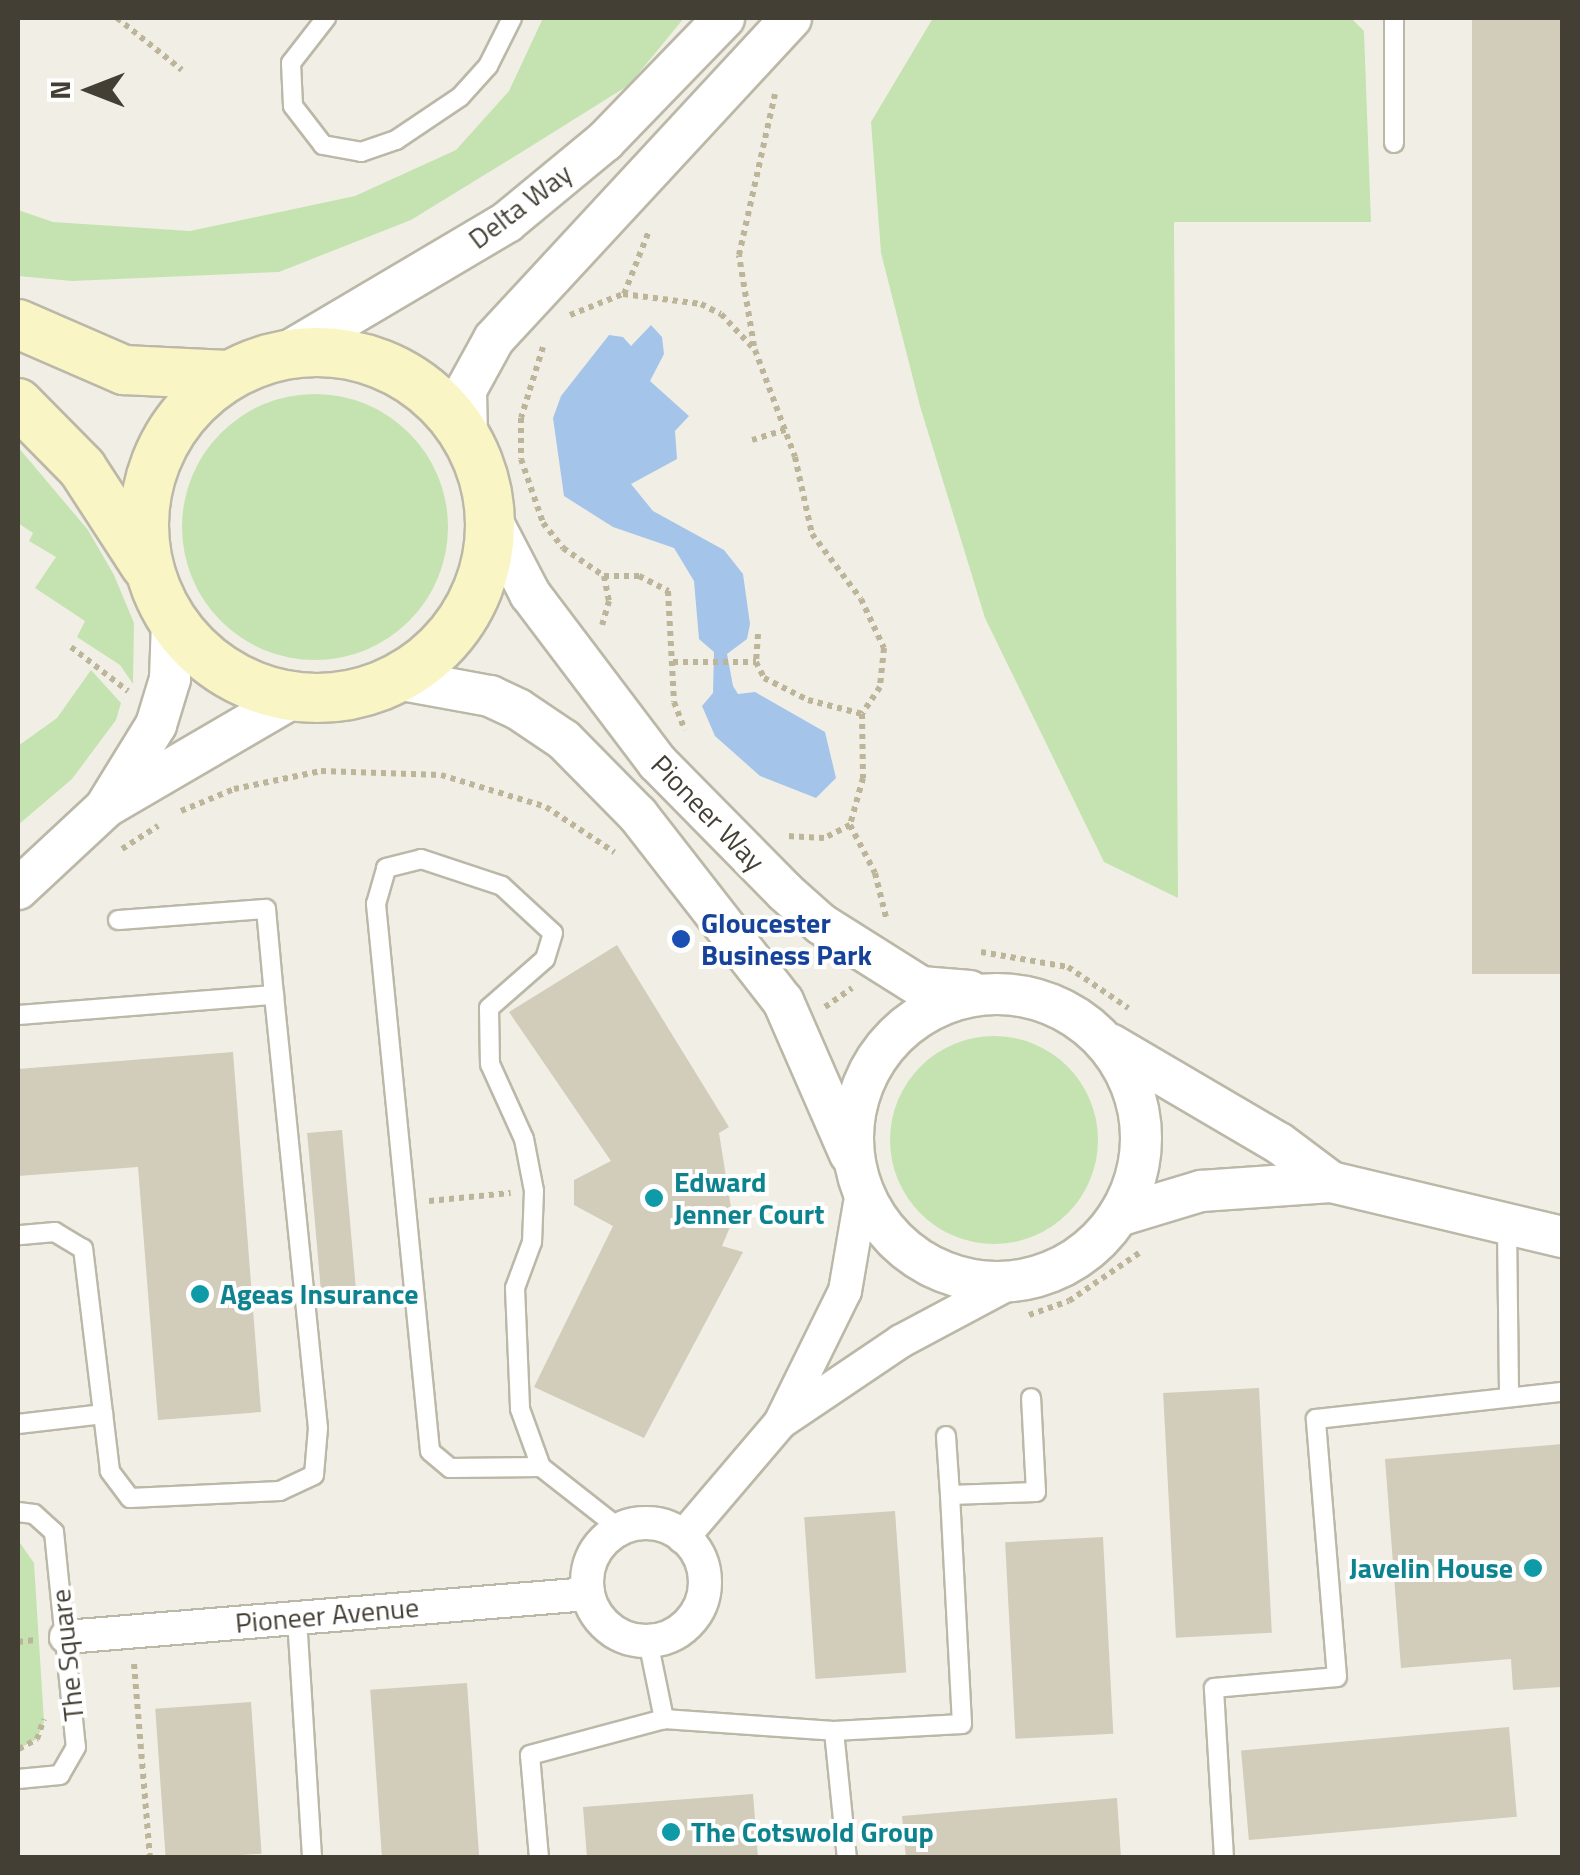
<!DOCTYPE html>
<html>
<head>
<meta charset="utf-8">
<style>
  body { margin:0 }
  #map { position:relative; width:1580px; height:1875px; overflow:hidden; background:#f1efe5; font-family:"Titillium Web",sans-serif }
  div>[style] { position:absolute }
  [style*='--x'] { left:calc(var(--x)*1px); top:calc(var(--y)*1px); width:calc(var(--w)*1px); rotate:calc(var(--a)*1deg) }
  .green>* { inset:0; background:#c5e3b0 }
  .round { border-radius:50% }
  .water>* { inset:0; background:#a4c4ea }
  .building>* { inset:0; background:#d2ccbb; transform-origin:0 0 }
  .path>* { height:6px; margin-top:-3px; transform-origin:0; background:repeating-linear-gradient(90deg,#bcb59a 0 5px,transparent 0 10px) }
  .roads { filter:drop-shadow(2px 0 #bcb8a8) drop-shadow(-2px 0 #bcb8a8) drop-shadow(0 2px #bcb8a8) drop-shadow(0 -2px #bcb8a8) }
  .service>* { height:18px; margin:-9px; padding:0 9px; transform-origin:9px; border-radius:9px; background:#fff }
  .minor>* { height:32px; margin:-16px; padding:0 16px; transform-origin:16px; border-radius:16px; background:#fff }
  .minor>.ring { margin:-16px; padding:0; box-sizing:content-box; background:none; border:32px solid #fff; border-radius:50% }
  .tertiary>* { height:40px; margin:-20px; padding:0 20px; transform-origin:20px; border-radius:20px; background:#fff }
  .tertiary>.ring { margin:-20px; padding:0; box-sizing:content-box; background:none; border:40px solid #fff; border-radius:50% }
  .secondary>* { height:48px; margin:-24px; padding:0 24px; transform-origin:24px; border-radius:24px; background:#faf5c5 }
  .secondary>.ring { margin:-24px; padding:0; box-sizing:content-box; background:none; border:48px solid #faf5c5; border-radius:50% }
  .dots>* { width:28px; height:28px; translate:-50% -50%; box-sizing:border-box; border:5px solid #fff; border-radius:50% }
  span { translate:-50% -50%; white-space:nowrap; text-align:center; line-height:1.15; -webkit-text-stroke:8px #fff; paint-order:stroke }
  .street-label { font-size:28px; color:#433f35 }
  .transit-label { font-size:28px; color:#164399; font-weight:700 }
  .left { translate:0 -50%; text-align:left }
  .culture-label { font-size:28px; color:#0d838f; font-weight:700 }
  .right { translate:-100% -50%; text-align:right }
  .frame { position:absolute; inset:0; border:20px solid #433f35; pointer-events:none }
  .north { position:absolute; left:40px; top:40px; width:100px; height:100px; -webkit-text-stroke:8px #fff; paint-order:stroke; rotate:270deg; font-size:28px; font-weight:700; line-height:40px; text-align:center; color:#433f35 }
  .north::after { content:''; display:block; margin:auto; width:35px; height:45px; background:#433f35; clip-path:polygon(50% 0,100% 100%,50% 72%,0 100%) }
</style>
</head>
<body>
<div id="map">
  <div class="green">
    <div style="clip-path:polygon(543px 18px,684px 18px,629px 85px,525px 150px,411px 220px,279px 272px,72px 281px,18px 276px,18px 210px,53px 222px,190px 231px,355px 196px,456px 150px,509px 91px)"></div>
    <div style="clip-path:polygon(933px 18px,1351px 18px,1364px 31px,1371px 222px,1174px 222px,1178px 898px,1104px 862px,985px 618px,920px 406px,881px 253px,871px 122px)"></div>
    <div class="round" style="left:182px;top:394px;width:266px;height:266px"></div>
    <div style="clip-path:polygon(18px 447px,88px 530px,114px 575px,134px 623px,133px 684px,120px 665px,77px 637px,85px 621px,35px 588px,56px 557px,29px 541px,33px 533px,18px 523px)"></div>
    <div style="clip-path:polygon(91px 670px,121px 703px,116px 720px,72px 779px,18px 825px,18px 746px,57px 718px)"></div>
    <div class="round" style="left:890px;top:1036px;width:208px;height:208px"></div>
    <div style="clip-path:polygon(18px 1540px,34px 1563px,44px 1722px,37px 1739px,18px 1749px)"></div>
  </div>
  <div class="water">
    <div style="clip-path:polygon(651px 325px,662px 337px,664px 354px,650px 381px,689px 416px,675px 431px,677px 459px,631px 484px,653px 511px,724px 550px,743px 574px,750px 624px,747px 639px,727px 654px,733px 686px,738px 694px,755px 692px,825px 732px,836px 778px,816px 798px,760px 776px,715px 736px,702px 706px,713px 693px,714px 652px,699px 639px,694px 581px,674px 548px,613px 527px,564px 496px,553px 418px,561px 396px,609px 335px,623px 337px,631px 346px)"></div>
  </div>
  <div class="building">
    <div style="left:1472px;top:18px;width:90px;height:956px"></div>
    <div style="clip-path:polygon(617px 945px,729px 1127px,719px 1133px,733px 1220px,722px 1246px,743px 1252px,644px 1438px,534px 1387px,613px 1226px,574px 1205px,574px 1180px,611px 1161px,509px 1012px)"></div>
    <div style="clip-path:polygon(233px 1052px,261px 1412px,158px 1420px,138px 1167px,18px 1176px,18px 1069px)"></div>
    <div style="left:342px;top:1130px;width:168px;height:35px;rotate:85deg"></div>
    <div style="left:1259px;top:1388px;width:245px;height:96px;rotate:87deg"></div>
    <div style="clip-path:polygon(1562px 1444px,1562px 1687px,1513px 1690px,1511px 1659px,1401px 1668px,1385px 1459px)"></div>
    <div style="left:895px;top:1511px;width:162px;height:91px;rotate:86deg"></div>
    <div style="left:1103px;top:1537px;width:197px;height:98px;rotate:87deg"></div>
    <div style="left:467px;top:1683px;width:175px;height:97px;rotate:86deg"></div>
    <div style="left:251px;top:1702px;width:152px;height:96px;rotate:86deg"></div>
    <div style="left:1509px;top:1727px;width:90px;height:269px;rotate:85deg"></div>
    <div style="clip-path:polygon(753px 1794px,758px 1858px,587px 1858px,583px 1807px)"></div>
    <div style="clip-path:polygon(1117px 1798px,1121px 1858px,906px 1858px,902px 1816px)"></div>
  </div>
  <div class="path">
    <div style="--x:117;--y:18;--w:83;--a:38.7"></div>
    <div style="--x:624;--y:294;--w:68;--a:-68.4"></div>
    <div style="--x:570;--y:315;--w:57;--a:-21.6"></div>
    <div style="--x:623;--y:294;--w:79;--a:7.3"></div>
    <div style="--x:701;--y:304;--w:22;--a:27"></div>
    <div style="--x:721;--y:314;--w:50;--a:46.6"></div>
    <div style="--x:755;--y:350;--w:114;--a:69.5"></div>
    <div style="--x:795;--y:457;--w:79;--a:77.6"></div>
    <div style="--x:812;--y:534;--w:81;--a:53"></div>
    <div style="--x:861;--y:599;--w:54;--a:64.9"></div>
    <div style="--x:884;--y:648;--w:39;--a:96"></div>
    <div style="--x:880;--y:687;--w:32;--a:124"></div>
    <div style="--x:754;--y:346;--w:92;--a:-99.4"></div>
    <div style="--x:739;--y:255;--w:165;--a:-77.4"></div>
    <div style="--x:543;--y:347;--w:74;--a:107.2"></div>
    <div style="--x:521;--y:418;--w:41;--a:90"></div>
    <div style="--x:521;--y:459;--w:68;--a:71"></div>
    <div style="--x:543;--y:523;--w:32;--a:51"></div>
    <div style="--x:563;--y:548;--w:50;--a:34.3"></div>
    <div style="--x:604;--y:576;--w:25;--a:79"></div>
    <div style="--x:609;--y:601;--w:25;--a:106"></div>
    <div style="--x:752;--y:440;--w:37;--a:-17"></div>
    <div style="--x:604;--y:576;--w:35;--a:0"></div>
    <div style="--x:639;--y:576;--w:33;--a:27"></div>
    <div style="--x:668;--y:591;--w:111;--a:86.9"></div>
    <div style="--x:674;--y:702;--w:30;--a:69"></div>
    <div style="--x:758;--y:634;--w:28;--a:94"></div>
    <div style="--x:756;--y:662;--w:18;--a:63"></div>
    <div style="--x:764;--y:678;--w:49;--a:26.6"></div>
    <div style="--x:808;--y:700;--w:56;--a:14.5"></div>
    <div style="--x:862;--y:714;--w:64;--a:89.1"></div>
    <div style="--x:863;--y:778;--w:49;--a:105.5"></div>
    <div style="--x:850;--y:825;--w:29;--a:153"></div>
    <div style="--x:824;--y:838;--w:38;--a:-177"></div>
    <div style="--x:71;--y:647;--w:72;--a:37.7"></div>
    <div style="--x:673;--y:662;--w:83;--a:0"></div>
    <div style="--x:181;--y:811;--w:57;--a:-22.5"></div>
    <div style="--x:234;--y:789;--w:89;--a:-11.7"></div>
    <div style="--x:321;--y:771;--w:120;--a:1.9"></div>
    <div style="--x:441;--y:775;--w:110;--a:16.9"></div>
    <div style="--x:546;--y:807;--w:82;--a:33.5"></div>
    <div style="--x:850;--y:825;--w:54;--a:62.5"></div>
    <div style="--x:875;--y:873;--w:49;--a:76"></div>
    <div style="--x:122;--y:849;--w:43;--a:-32.6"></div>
    <div style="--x:981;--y:952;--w:88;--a:9.8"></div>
    <div style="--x:1068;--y:967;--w:73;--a:34.3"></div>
    <div style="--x:825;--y:1007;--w:33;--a:-35"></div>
    <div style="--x:429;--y:1201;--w:82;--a:-5.6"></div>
    <div style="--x:1029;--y:1315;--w:42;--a:-19.3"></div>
    <div style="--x:1069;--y:1301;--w:85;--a:-34.4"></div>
    <div style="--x:18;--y:1642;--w:17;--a:-7"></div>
    <div style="--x:134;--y:1664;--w:195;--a:85.3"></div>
    <div style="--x:19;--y:1749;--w:21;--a:-29"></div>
    <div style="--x:37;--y:1739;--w:21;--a:-71"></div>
  </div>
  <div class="roads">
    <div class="service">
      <div style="--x:326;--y:18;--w:57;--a:127.9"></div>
      <div style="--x:291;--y:63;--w:43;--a:87.3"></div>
      <div style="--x:293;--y:106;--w:49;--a:52.4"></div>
      <div style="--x:323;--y:145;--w:39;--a:10"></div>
      <div style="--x:361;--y:152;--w:37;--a:-19"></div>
      <div style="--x:396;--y:140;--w:77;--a:-33.9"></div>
      <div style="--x:460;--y:97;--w:42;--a:-47.9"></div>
      <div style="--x:488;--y:66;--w:54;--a:-63.4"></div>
      <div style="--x:1394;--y:143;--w:125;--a:-90"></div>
      <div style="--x:118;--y:920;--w:148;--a:-4.3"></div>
      <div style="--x:266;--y:909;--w:86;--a:84.7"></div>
      <div style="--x:18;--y:1015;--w:257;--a:-4.5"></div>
      <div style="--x:274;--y:995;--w:435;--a:84.2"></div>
      <div style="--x:318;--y:1428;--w:47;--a:94.9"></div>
      <div style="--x:314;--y:1475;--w:38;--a:155"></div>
      <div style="--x:280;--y:1491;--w:150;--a:177.3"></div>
      <div style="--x:130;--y:1498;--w:34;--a:-127"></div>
      <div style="--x:110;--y:1471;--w:224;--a:-96.9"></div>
      <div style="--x:83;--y:1249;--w:33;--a:-149"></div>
      <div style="--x:55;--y:1232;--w:37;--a:175"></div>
      <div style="--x:1507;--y:1227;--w:168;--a:89.3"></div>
      <div style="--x:18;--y:1424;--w:86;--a:-6.7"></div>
      <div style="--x:946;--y:1436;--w:59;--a:86.1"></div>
      <div style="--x:541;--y:1467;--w:91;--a:179.4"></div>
      <div style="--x:450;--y:1468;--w:26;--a:-140"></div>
      <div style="--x:430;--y:1451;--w:550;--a:-95.64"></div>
      <div style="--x:376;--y:904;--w:37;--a:-74"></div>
      <div style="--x:386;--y:868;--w:36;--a:-14"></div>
      <div style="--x:421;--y:859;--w:85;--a:18.4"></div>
      <div style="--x:502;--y:886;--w:69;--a:42.7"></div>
      <div style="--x:553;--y:933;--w:27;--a:107"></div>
      <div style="--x:545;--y:959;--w:74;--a:138.8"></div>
      <div style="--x:489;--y:1008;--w:56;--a:89"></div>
      <div style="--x:490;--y:1064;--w:82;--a:65.6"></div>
      <div style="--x:524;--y:1139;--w:53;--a:79.1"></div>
      <div style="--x:534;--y:1191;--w:51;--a:92.2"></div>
      <div style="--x:532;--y:1242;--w:49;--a:110.3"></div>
      <div style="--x:515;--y:1288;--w:121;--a:87.6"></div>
      <div style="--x:520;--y:1409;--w:62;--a:70.1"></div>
      <div style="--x:541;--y:1467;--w:100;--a:38.1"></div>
      <div style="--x:18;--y:1512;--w:16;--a:7"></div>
      <div style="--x:34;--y:1514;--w:27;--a:42"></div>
      <div style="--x:54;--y:1532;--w:216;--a:84.2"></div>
      <div style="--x:76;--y:1747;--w:32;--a:120"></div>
      <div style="--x:60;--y:1775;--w:42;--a:174.6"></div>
      <div style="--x:297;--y:1618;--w:240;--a:86.4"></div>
      <div style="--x:648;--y:1641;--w:80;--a:78.4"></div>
      <div style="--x:834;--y:1731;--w:128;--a:-3.1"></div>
      <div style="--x:962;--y:1724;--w:229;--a:-93"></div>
      <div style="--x:950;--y:1495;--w:86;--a:-2"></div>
      <div style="--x:1036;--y:1492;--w:94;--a:-93"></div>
      <div style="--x:539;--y:1858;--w:103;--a:-95"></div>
      <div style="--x:530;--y:1755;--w:139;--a:-15"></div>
      <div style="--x:664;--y:1719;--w:170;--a:4"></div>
      <div style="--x:834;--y:1731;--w:128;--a:84.2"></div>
      <div style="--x:1224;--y:1858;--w:170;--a:-93.4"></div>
      <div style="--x:1214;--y:1688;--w:123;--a:-5.1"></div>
      <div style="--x:1337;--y:1677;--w:259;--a:-94.7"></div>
      <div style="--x:1316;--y:1419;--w:247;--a:-6.3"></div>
    </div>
    <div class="minor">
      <div style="--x:784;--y:1420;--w:141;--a:-34"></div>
      <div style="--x:901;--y:1341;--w:123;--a:-28"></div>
      <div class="ring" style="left:587px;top:1523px;width:86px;height:86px"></div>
      <div style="--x:683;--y:1537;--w:150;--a:-49.6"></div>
      <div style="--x:780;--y:1423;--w:147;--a:-63.8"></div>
      <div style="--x:845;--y:1291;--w:100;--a:-80.3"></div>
      <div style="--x:66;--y:1637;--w:524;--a:-4.71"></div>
    </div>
    <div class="tertiary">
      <div style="--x:284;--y:354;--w:259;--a:-30.6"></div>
      <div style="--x:507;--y:222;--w:127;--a:-39.6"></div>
      <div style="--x:605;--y:141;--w:171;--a:-45.9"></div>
      <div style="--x:467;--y:438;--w:48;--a:-91.2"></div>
      <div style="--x:466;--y:390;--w:58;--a:-61.2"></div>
      <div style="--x:494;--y:339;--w:437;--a:-47.2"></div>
      <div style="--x:490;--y:517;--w:87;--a:62.5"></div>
      <div style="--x:530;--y:594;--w:211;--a:52.9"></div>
      <div style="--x:657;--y:762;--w:182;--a:45.4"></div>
      <div style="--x:785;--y:892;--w:48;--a:41.6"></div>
      <div style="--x:821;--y:924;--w:118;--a:32.2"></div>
      <div style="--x:921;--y:987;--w:49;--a:4.7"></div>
      <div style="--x:397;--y:679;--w:95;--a:10.4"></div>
      <div style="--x:490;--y:696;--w:31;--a:25"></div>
      <div style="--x:518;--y:709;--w:55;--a:34"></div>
      <div style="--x:564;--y:740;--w:105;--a:45.4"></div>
      <div style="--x:638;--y:815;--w:236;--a:52.1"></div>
      <div style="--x:783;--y:1001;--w:167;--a:66.4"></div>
      <div style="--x:108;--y:803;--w:92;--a:-58.4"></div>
      <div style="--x:156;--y:725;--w:48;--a:-73.1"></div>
      <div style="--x:170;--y:679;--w:57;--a:-88"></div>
      <div style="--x:18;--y:889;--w:120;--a:-43"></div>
      <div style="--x:106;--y:807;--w:218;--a:-30.3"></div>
      <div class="ring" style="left:853px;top:994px;width:248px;height:248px"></div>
      <div style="--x:1110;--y:1044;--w:196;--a:30.4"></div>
      <div style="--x:1279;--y:1143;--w:65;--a:36.9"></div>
      <div style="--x:1118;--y:1216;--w:87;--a:-16.8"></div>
      <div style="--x:1201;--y:1191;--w:130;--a:-4"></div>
      <div style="--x:1331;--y:1182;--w:237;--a:13.4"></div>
    </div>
    <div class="secondary">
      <div style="--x:18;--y:324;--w:116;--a:23.5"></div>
      <div style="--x:124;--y:370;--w:104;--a:2.8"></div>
      <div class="ring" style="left:144px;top:352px;width:298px;height:298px"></div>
      <div style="--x:18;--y:403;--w:91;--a:45.4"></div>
      <div style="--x:82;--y:468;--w:116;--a:57"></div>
    </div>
  </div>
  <div class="dots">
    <div style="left:681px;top:939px;background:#1a4fb4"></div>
    <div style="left:654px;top:1198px;background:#0f9aa8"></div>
    <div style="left:200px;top:1294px;background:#0f9aa8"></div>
    <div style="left:1533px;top:1568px;background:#0f9aa8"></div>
    <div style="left:671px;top:1832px;background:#0f9aa8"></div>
  </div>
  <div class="street-label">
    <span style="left:520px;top:206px;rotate:-37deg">Delta Way</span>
    <span style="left:708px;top:813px;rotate:46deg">Pioneer Way</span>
    <span style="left:327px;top:1615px;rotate:-5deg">Pioneer Avenue</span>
    <span style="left:67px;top:1655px;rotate:-96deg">The Square</span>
  </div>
  <div class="transit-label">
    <span class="left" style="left:701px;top:939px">Gloucester<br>Business Park</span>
  </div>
  <div class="culture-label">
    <span class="left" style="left:674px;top:1198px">Edward<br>Jenner Court</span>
    <span class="left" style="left:220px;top:1294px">Ageas Insurance</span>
    <span class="right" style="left:1513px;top:1568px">Javelin House</span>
    <span class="left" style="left:691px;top:1832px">The Cotswold Group</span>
  </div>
  <div class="frame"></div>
  <div class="north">N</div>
</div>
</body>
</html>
